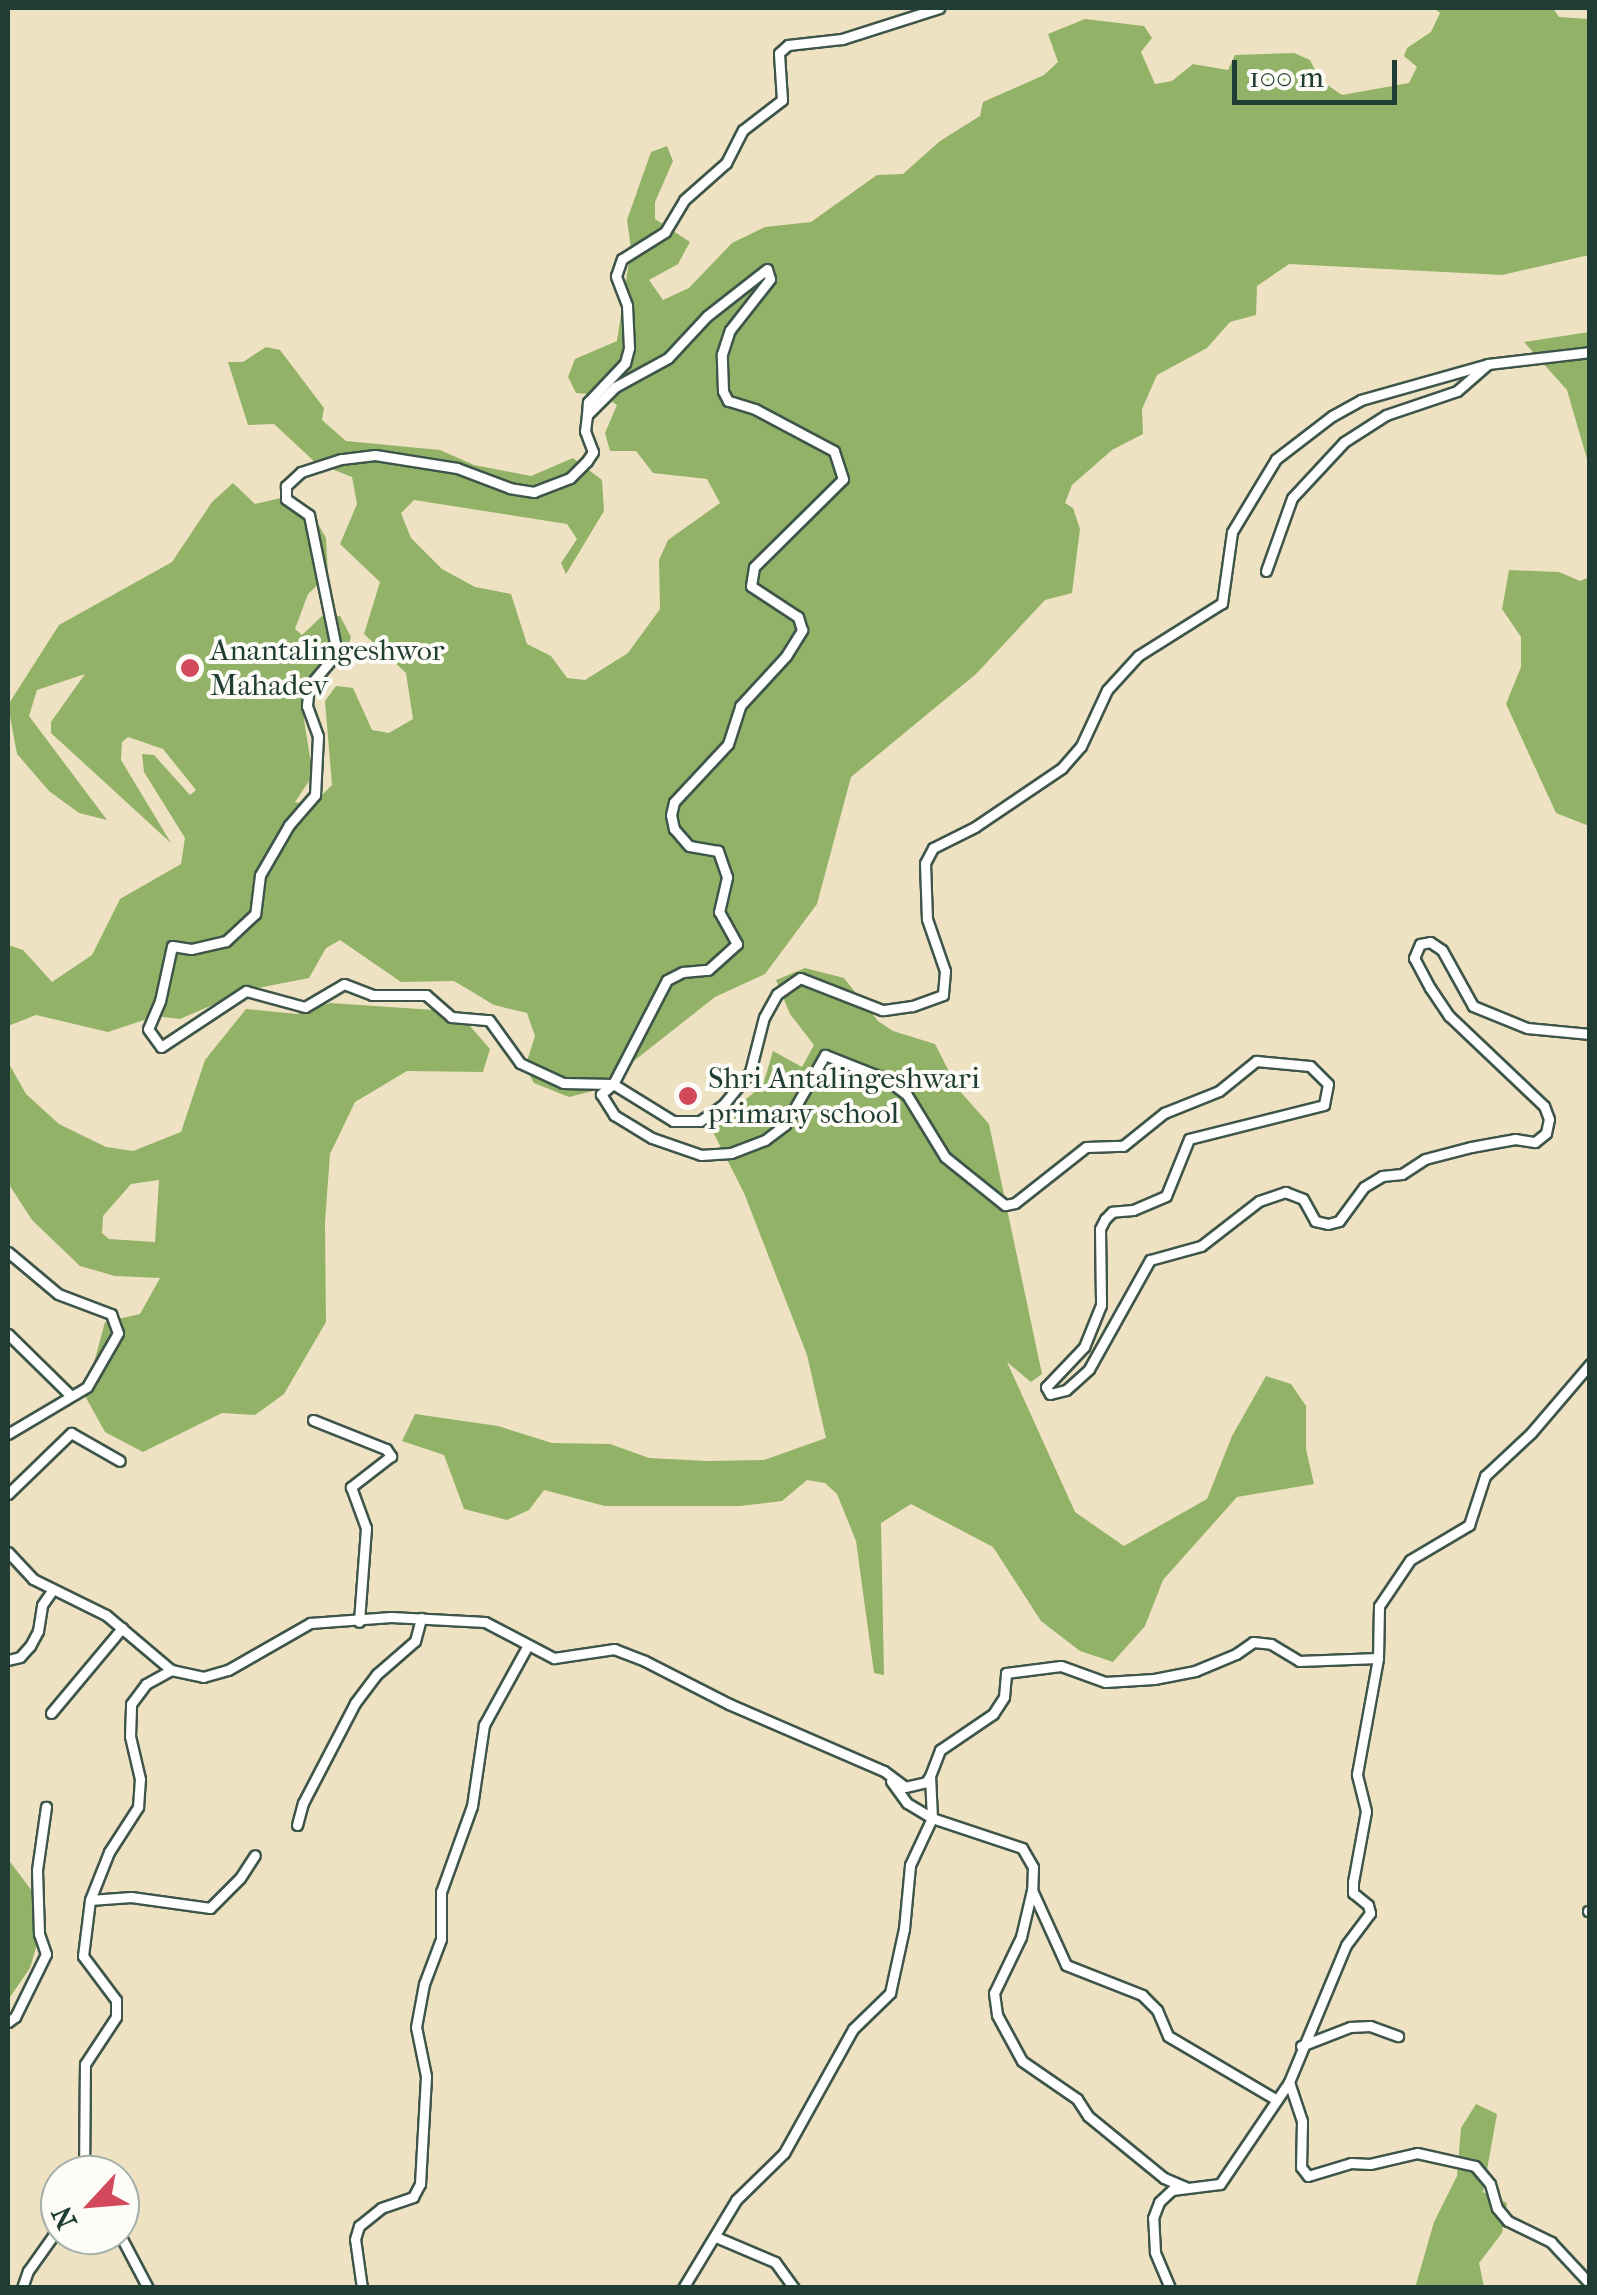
<!DOCTYPE html>
<html>
<head>
<meta charset="utf-8">
<style>
  body { margin:0 }
  #map { position:relative; width:1597px; height:2295px; overflow:hidden; background:#eee2c3; font-family:"IM FELL French Canon",serif }
  div>[style] { position:absolute }
  [style*='--x'] { left:calc(var(--x)*1px); top:calc(var(--y)*1px); width:calc(var(--w)*1px); rotate:calc(var(--a)*1deg) }
  .forest>* { inset:0; background:#92b367 }
  .roads { filter:drop-shadow(2px 0 #3e5649) drop-shadow(-2px 0 #3e5649) drop-shadow(0 2px #3e5649) drop-shadow(0 -2px #3e5649) }
  .street>* { height:9px; margin:-4.5px; padding:0 4.5px; transform-origin:4.5px; border-radius:4.5px; background:#fff }
  .dots>* { width:28px; height:28px; translate:-50% -50%; box-sizing:border-box; border:5px solid #fdfcf7; border-radius:50% }
  span { translate:-50% -50%; white-space:nowrap; text-align:center; line-height:1.15; -webkit-text-stroke:8px #fdfcf7; paint-order:stroke }
  .poi-label { font-size:30px; color:#1f3d34 }
  .left { translate:0 -50%; text-align:left }
  .frame { position:absolute; inset:0; border:10px solid #1f3d34; pointer-events:none }
  .north { position:absolute; left:40px; top:2155px; width:100px; height:100px; box-sizing:border-box; background:#fdfcf7; border:2px solid #a4b0a9; border-radius:50%; rotate:244deg; font-size:28px; font-weight:700; line-height:40px; text-align:center; color:#1f3d34 }
  .north::after { content:''; display:block; margin:auto; width:35px; height:45px; background:#d1495b; clip-path:polygon(50% 0,100% 100%,50% 72%,0 100%) }
  .scale { position:absolute; left:1232px; top:60px; width:165px; height:45px; box-sizing:border-box; border:5px solid #1f3d34; border-top:0; padding-left:12px; font-size:30px; line-height:35px; white-space:nowrap; color:#1f3d34; -webkit-text-stroke:8px #fdfcf7; paint-order:stroke }
</style>
</head>
<body>
<div id="map">
  <div class="forest">
    <div style="clip-path:polygon(1434px 8px,1553px 8px,1559px 17px,1589px 19px,1589px 255px,1502px 275px,1289px 264px,1257px 286px,1256px 315px,1230px 322px,1207px 348px,1157px 375px,1142px 409px,1143px 434px,1112px 450px,1072px 485px,1065px 503px,1073px 508px,1080px 529px,1072px 593px,1045px 600px,976px 674px,851px 777px,817px 904px,765px 974px,715px 997px,597px 1090px,569px 1097px,534px 1083px,525px 1067px,535px 1036px,527px 1013px,494px 1005px,454px 981px,401px 982px,340px 940px,326px 948px,309px 978px,247px 990px,180px 1019px,156px 1016px,108px 1032px,36px 1015px,8px 1026px,8px 945px,23px 950px,52px 982px,92px 955px,120px 899px,181px 864px,185px 838px,144px 772px,142px 754px,154px 755px,190px 795px,196px 790px,163px 749px,128px 737px,122px 742px,121px 760px,171px 843px,51px 733px,51px 722px,85px 674px,37px 690px,29px 716px,107px 820px,79px 813px,49px 791px,17px 754px,8px 705px,59px 625px,172px 562px,212px 502px,233px 483px,255px 504px,281px 498px,313px 515px,326px 538px,328px 575px,308px 594px,295px 629px,302px 635px,322px 616px,340px 616px,351px 637px,346px 654px,310px 680px,304px 720px,313px 775px,295px 802px,312px 805px,332px 785px,325px 701px,336px 686px,353px 688px,372px 730px,389px 733px,413px 719px,406px 673px,364px 634px,380px 582px,340px 544px,357px 504px,352px 477px,316px 463px,274px 424px,248px 425px,228px 362px,243px 362px,266px 347px,280px 350px,324px 408px,322px 420px,346px 441px,440px 450px,474px 465px,531px 476px,573px 458px,602px 480px,604px 511px,566px 574px,561px 563px,577px 539px,567px 524px,414px 500px,401px 513px,411px 538px,442px 569px,475px 587px,511px 594px,527px 644px,551px 656px,567px 678px,585px 680px,628px 653px,660px 609px,659px 560px,668px 540px,720px 503px,707px 479px,653px 473px,636px 451px,610px 451px,605px 433px,617px 405px,602px 395px,576px 393px,568px 377px,575px 359px,617px 341px,631px 248px,627px 220px,651px 152px,667px 146px,673px 161px,655px 202px,655px 219px,690px 242px,678px 264px,649px 280px,663px 300px,689px 288px,732px 243px,765px 227px,811px 222px,877px 175px,903px 174px,940px 141px,980px 116px,983px 102px,1044px 75px,1058px 62px,1048px 34px,1085px 19px,1144px 26px,1152px 38px,1141px 52px,1155px 84px,1172px 81px,1193px 64px,1228px 70px,1235px 55px,1294px 53px,1310px 60px,1320px 80px,1342px 95px,1409px 83px,1417px 67px,1404px 56px,1407px 48px,1431px 32px,1440px 13px)"></div>
    <div style="clip-path:polygon(1589px 332px,1589px 466px,1567px 390px,1524px 342px)"></div>
    <div style="clip-path:polygon(1509px 570px,1559px 572px,1580px 581px,1589px 577px,1589px 826px,1556px 813px,1506px 704px,1521px 667px,1521px 637px,1502px 609px)"></div>
    <div style="clip-path:polygon(805px 968px,844px 978px,878px 1021px,893px 1031px,935px 1044px,958px 1089px,989px 1124px,1042px 1374px,1031px 1382px,1007px 1362px,1075px 1512px,1124px 1546px,1207px 1499px,1232px 1436px,1266px 1376px,1291px 1384px,1306px 1406px,1306px 1449px,1314px 1484px,1237px 1497px,1163px 1580px,1145px 1626px,1113px 1662px,1080px 1651px,1041px 1621px,993px 1547px,911px 1504px,881px 1523px,884px 1675px,874px 1673px,856px 1541px,837px 1494px,825px 1483px,807px 1480px,782px 1501px,740px 1506px,605px 1506px,544px 1490px,529px 1510px,507px 1520px,464px 1509px,444px 1455px,402px 1441px,415px 1414px,498px 1426px,552px 1443px,610px 1444px,649px 1458px,707px 1461px,764px 1460px,826px 1438px,807px 1355px,744px 1193px,711px 1128px,763px 1085px,773px 1051px,802px 1067px,814px 1045px,790px 1014px,776px 980px)"></div>
    <div style="clip-path:polygon(evenodd,330px 1003px,434px 1010px,470px 1026px,490px 1049px,483px 1072px,407px 1071px,355px 1102px,330px 1154px,325px 1222px,326px 1322px,284px 1394px,255px 1415px,222px 1413px,143px 1452px,105px 1432px,85px 1396px,105px 1322px,140px 1314px,160px 1278px,115px 1276px,80px 1266px,32px 1220px,8px 1183px,8px 1062px,26px 1094px,59px 1124px,106px 1147px,133px 1151px,181px 1132px,205px 1060px,246px 1009px,297px 1014px,330px 1003px,159px 1180px,155px 1242px,109px 1239px,102px 1233px,103px 1216px,131px 1184px,159px 1180px)"></div>
    <div style="clip-path:polygon(8px 1859px,32px 1891px,38px 1941px,30px 1968px,8px 2000px)"></div>
    <div style="clip-path:polygon(1476px 2104px,1497px 2114px,1483px 2192px,1507px 2203px,1502px 2233px,1479px 2263px,1484px 2287px,1415px 2288px,1434px 2222px,1457px 2176px,1461px 2128px)"></div>
  </div>
  <div class="roads">
    <div class="street">
      <div style="--x:1488;--y:364;--w:103;--a:-6.7"></div>
      <div style="--x:587;--y:415;--w:16;--a:97"></div>
      <div style="--x:585;--y:431;--w:22;--a:69"></div>
      <div style="--x:593;--y:452;--w:11;--a:124"></div>
      <div style="--x:587;--y:461;--w:24;--a:135"></div>
      <div style="--x:570;--y:478;--w:39;--a:159"></div>
      <div style="--x:534;--y:492;--w:24;--a:-171"></div>
      <div style="--x:510;--y:488;--w:57;--a:-159.3"></div>
      <div style="--x:457;--y:468;--w:83;--a:-171"></div>
      <div style="--x:375;--y:455;--w:34;--a:173"></div>
      <div style="--x:341;--y:459;--w:42;--a:162"></div>
      <div style="--x:301;--y:472;--w:21;--a:137"></div>
      <div style="--x:286;--y:486;--w:13;--a:90"></div>
      <div style="--x:286;--y:499;--w:28;--a:35"></div>
      <div style="--x:309;--y:515;--w:141;--a:78.5"></div>
      <div style="--x:337;--y:653;--w:43;--a:130.3"></div>
      <div style="--x:309;--y:686;--w:20;--a:96"></div>
      <div style="--x:307;--y:706;--w:32;--a:70"></div>
      <div style="--x:318;--y:736;--w:59;--a:92.9"></div>
      <div style="--x:315;--y:795;--w:40;--a:131"></div>
      <div style="--x:289;--y:825;--w:58;--a:120.1"></div>
      <div style="--x:260;--y:875;--w:39;--a:97"></div>
      <div style="--x:255;--y:914;--w:40;--a:137"></div>
      <div style="--x:226;--y:941;--w:36;--a:167"></div>
      <div style="--x:191;--y:949;--w:19;--a:-171"></div>
      <div style="--x:172;--y:946;--w:56;--a:102.3"></div>
      <div style="--x:160;--y:1001;--w:30;--a:113"></div>
      <div style="--x:148;--y:1029;--w:22;--a:54"></div>
      <div style="--x:161;--y:1047;--w:102;--a:-33.4"></div>
      <div style="--x:246;--y:991;--w:61;--a:15.2"></div>
      <div style="--x:305;--y:1007;--w:45;--a:-30.5"></div>
      <div style="--x:344;--y:984;--w:30;--a:21"></div>
      <div style="--x:372;--y:995;--w:54;--a:0"></div>
      <div style="--x:426;--y:995;--w:33;--a:41"></div>
      <div style="--x:451;--y:1017;--w:38;--a:5"></div>
      <div style="--x:489;--y:1020;--w:53;--a:54.2"></div>
      <div style="--x:520;--y:1063;--w:47;--a:24.9"></div>
      <div style="--x:563;--y:1083;--w:50;--a:1.1"></div>
      <div style="--x:613;--y:1084;--w:117;--a:-62.6"></div>
      <div style="--x:667;--y:980;--w:18;--a:-27"></div>
      <div style="--x:683;--y:972;--w:25;--a:-5"></div>
      <div style="--x:708;--y:970;--w:39;--a:-42"></div>
      <div style="--x:737;--y:944;--w:37;--a:-119"></div>
      <div style="--x:719;--y:912;--w:36;--a:-77"></div>
      <div style="--x:727;--y:877;--w:28;--a:-109"></div>
      <div style="--x:718;--y:851;--w:29;--a:-170"></div>
      <div style="--x:689;--y:846;--w:23;--a:-131"></div>
      <div style="--x:674;--y:829;--w:14;--a:-102"></div>
      <div style="--x:671;--y:815;--w:13;--a:-77"></div>
      <div style="--x:674;--y:802;--w:79;--a:-47"></div>
      <div style="--x:728;--y:744;--w:40;--a:-72"></div>
      <div style="--x:740;--y:706;--w:68;--a:-47.4"></div>
      <div style="--x:786;--y:656;--w:31;--a:-58"></div>
      <div style="--x:802;--y:630;--w:14;--a:-107"></div>
      <div style="--x:798;--y:617;--w:56;--a:-146.6"></div>
      <div style="--x:751;--y:586;--w:19;--a:-81"></div>
      <div style="--x:754;--y:567;--w:125;--a:-44.7"></div>
      <div style="--x:843;--y:479;--w:29;--a:-108"></div>
      <div style="--x:834;--y:451;--w:89;--a:-152"></div>
      <div style="--x:755;--y:409;--w:28;--a:-163"></div>
      <div style="--x:728;--y:401;--w:11;--a:-117"></div>
      <div style="--x:723;--y:391;--w:37;--a:-92"></div>
      <div style="--x:722;--y:354;--w:25;--a:-72"></div>
      <div style="--x:730;--y:330;--w:65;--a:-51.9"></div>
      <div style="--x:770;--y:279;--w:10;--a:-107"></div>
      <div style="--x:767;--y:269;--w:76;--a:141.9"></div>
      <div style="--x:707;--y:316;--w:57;--a:132.9"></div>
      <div style="--x:668;--y:358;--w:60;--a:151.3"></div>
      <div style="--x:615;--y:387;--w:40;--a:135"></div>
      <div style="--x:587;--y:415;--w:13;--a:-86"></div>
      <div style="--x:588;--y:402;--w:54;--a:-46.5"></div>
      <div style="--x:625;--y:363;--w:16;--a:-75"></div>
      <div style="--x:629;--y:348;--w:43;--a:-92.7"></div>
      <div style="--x:627;--y:305;--w:31;--a:-111"></div>
      <div style="--x:616;--y:276;--w:18;--a:-71"></div>
      <div style="--x:622;--y:259;--w:51;--a:-32.1"></div>
      <div style="--x:665;--y:232;--w:37;--a:-59"></div>
      <div style="--x:684;--y:200;--w:56;--a:-41.4"></div>
      <div style="--x:726;--y:163;--w:37;--a:-63"></div>
      <div style="--x:743;--y:130;--w:49;--a:-37.6"></div>
      <div style="--x:782;--y:100;--w:47;--a:-93.7"></div>
      <div style="--x:779;--y:53;--w:12;--a:-42"></div>
      <div style="--x:788;--y:45;--w:54;--a:-6.3"></div>
      <div style="--x:842;--y:39;--w:102;--a:-17.7"></div>
      <div style="--x:1266;--y:571;--w:77;--a:-70.4"></div>
      <div style="--x:1292;--y:498;--w:76;--a:-47.1"></div>
      <div style="--x:1344;--y:442;--w:50;--a:-32.7"></div>
      <div style="--x:1386;--y:415;--w:75;--a:-18.7"></div>
      <div style="--x:1457;--y:391;--w:41;--a:-41.1"></div>
      <div style="--x:1488;--y:364;--w:132;--a:164.2"></div>
      <div style="--x:1361;--y:400;--w:33;--a:151"></div>
      <div style="--x:1332;--y:416;--w:71;--a:142.5"></div>
      <div style="--x:1276;--y:459;--w:85;--a:121.1"></div>
      <div style="--x:1232;--y:532;--w:72;--a:98"></div>
      <div style="--x:1222;--y:603;--w:99;--a:147.8"></div>
      <div style="--x:1138;--y:656;--w:46;--a:132.4"></div>
      <div style="--x:1107;--y:690;--w:62;--a:114.9"></div>
      <div style="--x:1081;--y:746;--w:29;--a:131"></div>
      <div style="--x:1062;--y:768;--w:105;--a:145.9"></div>
      <div style="--x:975;--y:827;--w:47;--a:153.4"></div>
      <div style="--x:933;--y:848;--w:17;--a:118"></div>
      <div style="--x:925;--y:863;--w:56;--a:88"></div>
      <div style="--x:927;--y:919;--w:55;--a:70.9"></div>
      <div style="--x:945;--y:971;--w:24;--a:95"></div>
      <div style="--x:943;--y:995;--w:33;--a:160"></div>
      <div style="--x:912;--y:1006;--w:30;--a:172"></div>
      <div style="--x:882;--y:1010;--w:88;--a:-158.7"></div>
      <div style="--x:800;--y:978;--w:28;--a:145"></div>
      <div style="--x:777;--y:994;--w:26;--a:119"></div>
      <div style="--x:764;--y:1017;--w:57;--a:104.3"></div>
      <div style="--x:750;--y:1072;--w:43;--a:129.3"></div>
      <div style="--x:723;--y:1105;--w:28;--a:145"></div>
      <div style="--x:700;--y:1121;--w:27;--a:180"></div>
      <div style="--x:673;--y:1121;--w:70;--a:-148.3"></div>
      <div style="--x:613;--y:1084;--w:16;--a:140"></div>
      <div style="--x:601;--y:1094;--w:25;--a:58"></div>
      <div style="--x:614;--y:1115;--w:44;--a:31.2"></div>
      <div style="--x:652;--y:1138;--w:52;--a:19.1"></div>
      <div style="--x:701;--y:1155;--w:30;--a:-4"></div>
      <div style="--x:731;--y:1153;--w:36;--a:-21"></div>
      <div style="--x:765;--y:1140;--w:25;--a:-37"></div>
      <div style="--x:785;--y:1125;--w:81;--a:-60.3"></div>
      <div style="--x:825;--y:1055;--w:66;--a:21.5"></div>
      <div style="--x:886;--y:1079;--w:26;--a:37"></div>
      <div style="--x:907;--y:1095;--w:73;--a:58.5"></div>
      <div style="--x:945;--y:1157;--w:77;--a:38.7"></div>
      <div style="--x:1005;--y:1205;--w:10;--a:-11"></div>
      <div style="--x:1015;--y:1203;--w:90;--a:-38.3"></div>
      <div style="--x:1086;--y:1147;--w:37;--a:-2"></div>
      <div style="--x:1123;--y:1146;--w:53;--a:-38.8"></div>
      <div style="--x:1164;--y:1113;--w:59;--a:-21.8"></div>
      <div style="--x:1219;--y:1091;--w:48;--a:-39"></div>
      <div style="--x:1256;--y:1061;--w:54;--a:5.3"></div>
      <div style="--x:1310;--y:1066;--w:25;--a:45"></div>
      <div style="--x:1328;--y:1084;--w:21;--a:101"></div>
      <div style="--x:1324;--y:1105;--w:139;--a:165.9"></div>
      <div style="--x:1189;--y:1139;--w:61;--a:112"></div>
      <div style="--x:1166;--y:1196;--w:36;--a:157"></div>
      <div style="--x:1133;--y:1210;--w:21;--a:175"></div>
      <div style="--x:1112;--y:1212;--w:10;--a:135"></div>
      <div style="--x:1105;--y:1219;--w:11;--a:117"></div>
      <div style="--x:1100;--y:1229;--w:76;--a:89.2"></div>
      <div style="--x:1101;--y:1305;--w:45;--a:112"></div>
      <div style="--x:1084;--y:1347;--w:55;--a:133.5"></div>
      <div style="--x:1046;--y:1387;--w:8;--a:60"></div>
      <div style="--x:1050;--y:1394;--w:16;--a:-14"></div>
      <div style="--x:1066;--y:1390;--w:31;--a:-42"></div>
      <div style="--x:1089;--y:1369;--w:125;--a:-60.8"></div>
      <div style="--x:1150;--y:1260;--w:53;--a:-15.4"></div>
      <div style="--x:1201;--y:1246;--w:73;--a:-37.8"></div>
      <div style="--x:1259;--y:1201;--w:28;--a:-19"></div>
      <div style="--x:1285;--y:1192;--w:19;--a:21"></div>
      <div style="--x:1303;--y:1199;--w:25;--a:61"></div>
      <div style="--x:1315;--y:1221;--w:13;--a:13"></div>
      <div style="--x:1328;--y:1224;--w:11;--a:-15"></div>
      <div style="--x:1339;--y:1221;--w:42;--a:-53.7"></div>
      <div style="--x:1364;--y:1187;--w:21;--a:-31"></div>
      <div style="--x:1382;--y:1176;--w:20;--a:-6"></div>
      <div style="--x:1402;--y:1174;--w:27;--a:-33"></div>
      <div style="--x:1425;--y:1159;--w:48;--a:-14.6"></div>
      <div style="--x:1471;--y:1147;--w:45;--a:-10.3"></div>
      <div style="--x:1515;--y:1139;--w:20;--a:9"></div>
      <div style="--x:1535;--y:1142;--w:14;--a:-39"></div>
      <div style="--x:1546;--y:1133;--w:14;--a:-78"></div>
      <div style="--x:1549;--y:1119;--w:14;--a:-111"></div>
      <div style="--x:1544;--y:1106;--w:131;--a:-136.5"></div>
      <div style="--x:1449;--y:1016;--w:34;--a:-124"></div>
      <div style="--x:1430;--y:988;--w:34;--a:-118"></div>
      <div style="--x:1414;--y:958;--w:15;--a:-67"></div>
      <div style="--x:1420;--y:944;--w:10;--a:-11"></div>
      <div style="--x:1430;--y:942;--w:14;--a:34"></div>
      <div style="--x:1442;--y:950;--w:64;--a:61"></div>
      <div style="--x:1473;--y:1006;--w:58;--a:22.2"></div>
      <div style="--x:1527;--y:1028;--w:63;--a:5.4"></div>
      <div style="--x:8;--y:1252;--w:65;--a:40"></div>
      <div style="--x:58;--y:1294;--w:57;--a:20.7"></div>
      <div style="--x:111;--y:1314;--w:20;--a:70"></div>
      <div style="--x:118;--y:1333;--w:62;--a:119.9"></div>
      <div style="--x:87;--y:1387;--w:92;--a:149.3"></div>
      <div style="--x:8;--y:1334;--w:87;--a:44.5"></div>
      <div style="--x:313;--y:1420;--w:79;--a:21.7"></div>
      <div style="--x:386;--y:1449;--w:9;--a:54"></div>
      <div style="--x:391;--y:1456;--w:51;--a:142.2"></div>
      <div style="--x:351;--y:1487;--w:44;--a:69.9"></div>
      <div style="--x:366;--y:1528;--w:94;--a:94.3"></div>
      <div style="--x:8;--y:1494;--w:88;--a:-44.1"></div>
      <div style="--x:71;--y:1433;--w:56;--a:29.7"></div>
      <div style="--x:8;--y:1552;--w:37;--a:47"></div>
      <div style="--x:33;--y:1579;--w:81;--a:26.3"></div>
      <div style="--x:106;--y:1615;--w:85;--a:40.2"></div>
      <div style="--x:171;--y:1670;--w:33;--a:12"></div>
      <div style="--x:203;--y:1677;--w:26;--a:-16"></div>
      <div style="--x:228;--y:1670;--w:95;--a:-29.8"></div>
      <div style="--x:310;--y:1623;--w:81;--a:-4.2"></div>
      <div style="--x:391;--y:1617;--w:94;--a:3"></div>
      <div style="--x:485;--y:1622;--w:78;--a:27.6"></div>
      <div style="--x:554;--y:1658;--w:61;--a:-8.5"></div>
      <div style="--x:614;--y:1649;--w:33;--a:21"></div>
      <div style="--x:645;--y:1661;--w:94;--a:27.1"></div>
      <div style="--x:729;--y:1704;--w:169;--a:23.4"></div>
      <div style="--x:884;--y:1771;--w:26;--a:37"></div>
      <div style="--x:905;--y:1787;--w:22;--a:-13"></div>
      <div style="--x:926;--y:1782;--w:7;--a:-56"></div>
      <div style="--x:8;--y:1660;--w:12;--a:-14"></div>
      <div style="--x:20;--y:1657;--w:15;--a:-48"></div>
      <div style="--x:30;--y:1646;--w:17;--a:-62"></div>
      <div style="--x:38;--y:1631;--w:26;--a:-81"></div>
      <div style="--x:42;--y:1605;--w:19;--a:-55"></div>
      <div style="--x:51;--y:1713;--w:111;--a:-50.1"></div>
      <div style="--x:891;--y:1781;--w:27;--a:54"></div>
      <div style="--x:907;--y:1803;--w:29;--a:31"></div>
      <div style="--x:932;--y:1818;--w:95;--a:18.4"></div>
      <div style="--x:1022;--y:1848;--w:22;--a:60"></div>
      <div style="--x:1033;--y:1867;--w:23;--a:92"></div>
      <div style="--x:1032;--y:1890;--w:48;--a:103.2"></div>
      <div style="--x:1021;--y:1937;--w:62;--a:115.7"></div>
      <div style="--x:994;--y:1993;--w:22;--a:82"></div>
      <div style="--x:997;--y:2015;--w:52;--a:61.5"></div>
      <div style="--x:1022;--y:2061;--w:67;--a:34.6"></div>
      <div style="--x:1077;--y:2099;--w:20;--a:57"></div>
      <div style="--x:1088;--y:2116;--w:98;--a:39.2"></div>
      <div style="--x:1164;--y:2178;--w:23;--a:23"></div>
      <div style="--x:297;--y:1825;--w:23;--a:-75"></div>
      <div style="--x:303;--y:1803;--w:113;--a:-62.5"></div>
      <div style="--x:355;--y:1703;--w:36;--a:-53"></div>
      <div style="--x:377;--y:1674;--w:50;--a:-41"></div>
      <div style="--x:415;--y:1641;--w:24;--a:-75"></div>
      <div style="--x:1032;--y:1890;--w:82;--a:65.6"></div>
      <div style="--x:1066;--y:1965;--w:82;--a:21.5"></div>
      <div style="--x:1142;--y:1995;--w:21;--a:45"></div>
      <div style="--x:1157;--y:2010;--w:28;--a:67"></div>
      <div style="--x:1168;--y:2036;--w:126;--a:30.4"></div>
      <div style="--x:90;--y:1900;--w:41;--a:-4.2"></div>
      <div style="--x:131;--y:1897;--w:80;--a:7.9"></div>
      <div style="--x:210;--y:1908;--w:42;--a:-45"></div>
      <div style="--x:240;--y:1878;--w:27;--a:-57"></div>
      <div style="--x:1588;--y:1911;--w:2;--a:0"></div>
      <div style="--x:8;--y:2022;--w:9;--a:-36"></div>
      <div style="--x:15;--y:2017;--w:70;--a:-63.8"></div>
      <div style="--x:46;--y:1954;--w:21;--a:-109"></div>
      <div style="--x:39;--y:1934;--w:64;--a:-91.8"></div>
      <div style="--x:37;--y:1870;--w:64;--a:-81.9"></div>
      <div style="--x:1301;--y:2046;--w:53;--a:-21.2"></div>
      <div style="--x:1350;--y:2027;--w:20;--a:-3"></div>
      <div style="--x:1370;--y:2026;--w:30;--a:20"></div>
      <div style="--x:1289;--y:2082;--w:41;--a:71.6"></div>
      <div style="--x:1302;--y:2121;--w:46;--a:91.2"></div>
      <div style="--x:1301;--y:2167;--w:11;--a:52"></div>
      <div style="--x:1308;--y:2176;--w:45;--a:-16.8"></div>
      <div style="--x:1351;--y:2163;--w:19;--a:3"></div>
      <div style="--x:1370;--y:2164;--w:48;--a:-13.2"></div>
      <div style="--x:1417;--y:2153;--w:59;--a:12.6"></div>
      <div style="--x:1475;--y:2166;--w:23;--a:50"></div>
      <div style="--x:1490;--y:2184;--w:25;--a:74"></div>
      <div style="--x:1497;--y:2208;--w:17;--a:50"></div>
      <div style="--x:1508;--y:2221;--w:48;--a:26"></div>
      <div style="--x:1551;--y:2242;--w:57;--a:47.1"></div>
      <div style="--x:84;--y:2175;--w:111;--a:-89.5"></div>
      <div style="--x:85;--y:2064;--w:56;--a:-56.6"></div>
      <div style="--x:116;--y:2017;--w:17;--a:-90"></div>
      <div style="--x:116;--y:2000;--w:55;--a:-126.9"></div>
      <div style="--x:83;--y:1956;--w:56;--a:-82.9"></div>
      <div style="--x:90;--y:1900;--w:52;--a:-68.4"></div>
      <div style="--x:109;--y:1852;--w:54;--a:-57.2"></div>
      <div style="--x:138;--y:1807;--w:28;--a:-86"></div>
      <div style="--x:140;--y:1779;--w:44;--a:-103.1"></div>
      <div style="--x:130;--y:1736;--w:32;--a:-88"></div>
      <div style="--x:131;--y:1704;--w:25;--a:-53"></div>
      <div style="--x:146;--y:1684;--w:29;--a:-29"></div>
      <div style="--x:120;--y:2235;--w:60;--a:62.2"></div>
      <div style="--x:716;--y:2237;--w:64;--a:23"></div>
      <div style="--x:775;--y:2262;--w:32;--a:54"></div>
      <div style="--x:22;--y:2288;--w:18;--a:-71"></div>
      <div style="--x:28;--y:2271;--w:55;--a:-54.6"></div>
      <div style="--x:362;--y:2288;--w:49;--a:-98.1"></div>
      <div style="--x:355;--y:2239;--w:14;--a:-73"></div>
      <div style="--x:359;--y:2226;--w:28;--a:-39"></div>
      <div style="--x:381;--y:2208;--w:34;--a:-19"></div>
      <div style="--x:413;--y:2197;--w:15;--a:-62"></div>
      <div style="--x:420;--y:2184;--w:108;--a:-86.8"></div>
      <div style="--x:426;--y:2076;--w:50;--a:-101.5"></div>
      <div style="--x:416;--y:2027;--w:44;--a:-79.5"></div>
      <div style="--x:424;--y:1984;--w:48;--a:-69.3"></div>
      <div style="--x:441;--y:1939;--w:47;--a:-90"></div>
      <div style="--x:441;--y:1892;--w:91;--a:-70.2"></div>
      <div style="--x:472;--y:1806;--w:82;--a:-81.6"></div>
      <div style="--x:484;--y:1725;--w:91;--a:-61.2"></div>
      <div style="--x:683;--y:2288;--w:103;--a:-58.9"></div>
      <div style="--x:736;--y:2200;--w:67;--a:-44.4"></div>
      <div style="--x:784;--y:2153;--w:142;--a:-60.9"></div>
      <div style="--x:853;--y:2029;--w:52;--a:-44.2"></div>
      <div style="--x:890;--y:1993;--w:66;--a:-77.7"></div>
      <div style="--x:904;--y:1929;--w:64;--a:-84.6"></div>
      <div style="--x:910;--y:1865;--w:52;--a:-64.9"></div>
      <div style="--x:932;--y:1818;--w:42;--a:-92.7"></div>
      <div style="--x:930;--y:1776;--w:28;--a:-69"></div>
      <div style="--x:940;--y:1750;--w:64;--a:-34.2"></div>
      <div style="--x:993;--y:1714;--w:20;--a:-57"></div>
      <div style="--x:1004;--y:1697;--w:24;--a:-85"></div>
      <div style="--x:1006;--y:1673;--w:55;--a:-7.3"></div>
      <div style="--x:1061;--y:1666;--w:47;--a:20"></div>
      <div style="--x:1105;--y:1682;--w:49;--a:-3.5"></div>
      <div style="--x:1154;--y:1679;--w:42;--a:-11"></div>
      <div style="--x:1195;--y:1671;--w:44;--a:-22.5"></div>
      <div style="--x:1236;--y:1654;--w:21;--a:-35"></div>
      <div style="--x:1253;--y:1642;--w:18;--a:6"></div>
      <div style="--x:1271;--y:1644;--w:33;--a:31"></div>
      <div style="--x:1299;--y:1661;--w:79;--a:-2.2"></div>
      <div style="--x:1170;--y:2288;--w:39;--a:-113"></div>
      <div style="--x:1155;--y:2252;--w:34;--a:-93"></div>
      <div style="--x:1153;--y:2218;--w:17;--a:-69"></div>
      <div style="--x:1159;--y:2202;--w:18;--a:-43"></div>
      <div style="--x:1172;--y:2190;--w:48;--a:-7.1"></div>
      <div style="--x:1220;--y:2184;--w:123;--a:-55.9"></div>
      <div style="--x:1289;--y:2082;--w:148;--a:-67.4"></div>
      <div style="--x:1346;--y:1945;--w:40;--a:-53"></div>
      <div style="--x:1370;--y:1913;--w:8;--a:-104"></div>
      <div style="--x:1368;--y:1905;--w:19;--a:-141"></div>
      <div style="--x:1353;--y:1893;--w:11;--a:-90"></div>
      <div style="--x:1353;--y:1882;--w:72;--a:-79.6"></div>
      <div style="--x:1366;--y:1811;--w:38;--a:-104"></div>
      <div style="--x:1357;--y:1774;--w:118;--a:-79.7"></div>
      <div style="--x:1378;--y:1658;--w:52;--a:-88.9"></div>
      <div style="--x:1379;--y:1606;--w:55;--a:-56"></div>
      <div style="--x:1410;--y:1560;--w:69;--a:-30.7"></div>
      <div style="--x:1469;--y:1525;--w:52;--a:-71.9"></div>
      <div style="--x:1485;--y:1476;--w:63;--a:-43.1"></div>
      <div style="--x:1531;--y:1433;--w:91;--a:-49.5"></div>
    </div>
  </div>
  <div class="dots">
    <div style="left:190px;top:668px;background:#d1495b"></div>
    <div style="left:688px;top:1096px;background:#d1495b"></div>
  </div>
  <div class="poi-label">
    <span class="left" style="left:210px;top:668px">Anantalingeshwor<br>Mahadev</span>
    <span class="left" style="left:708px;top:1096px">Shri Antalingeshwari<br>primary school</span>
  </div>
  <div class="frame"></div>
  <div class="north">N</div>
  <div class="scale">100 m</div>
</div>
</body>
</html>
